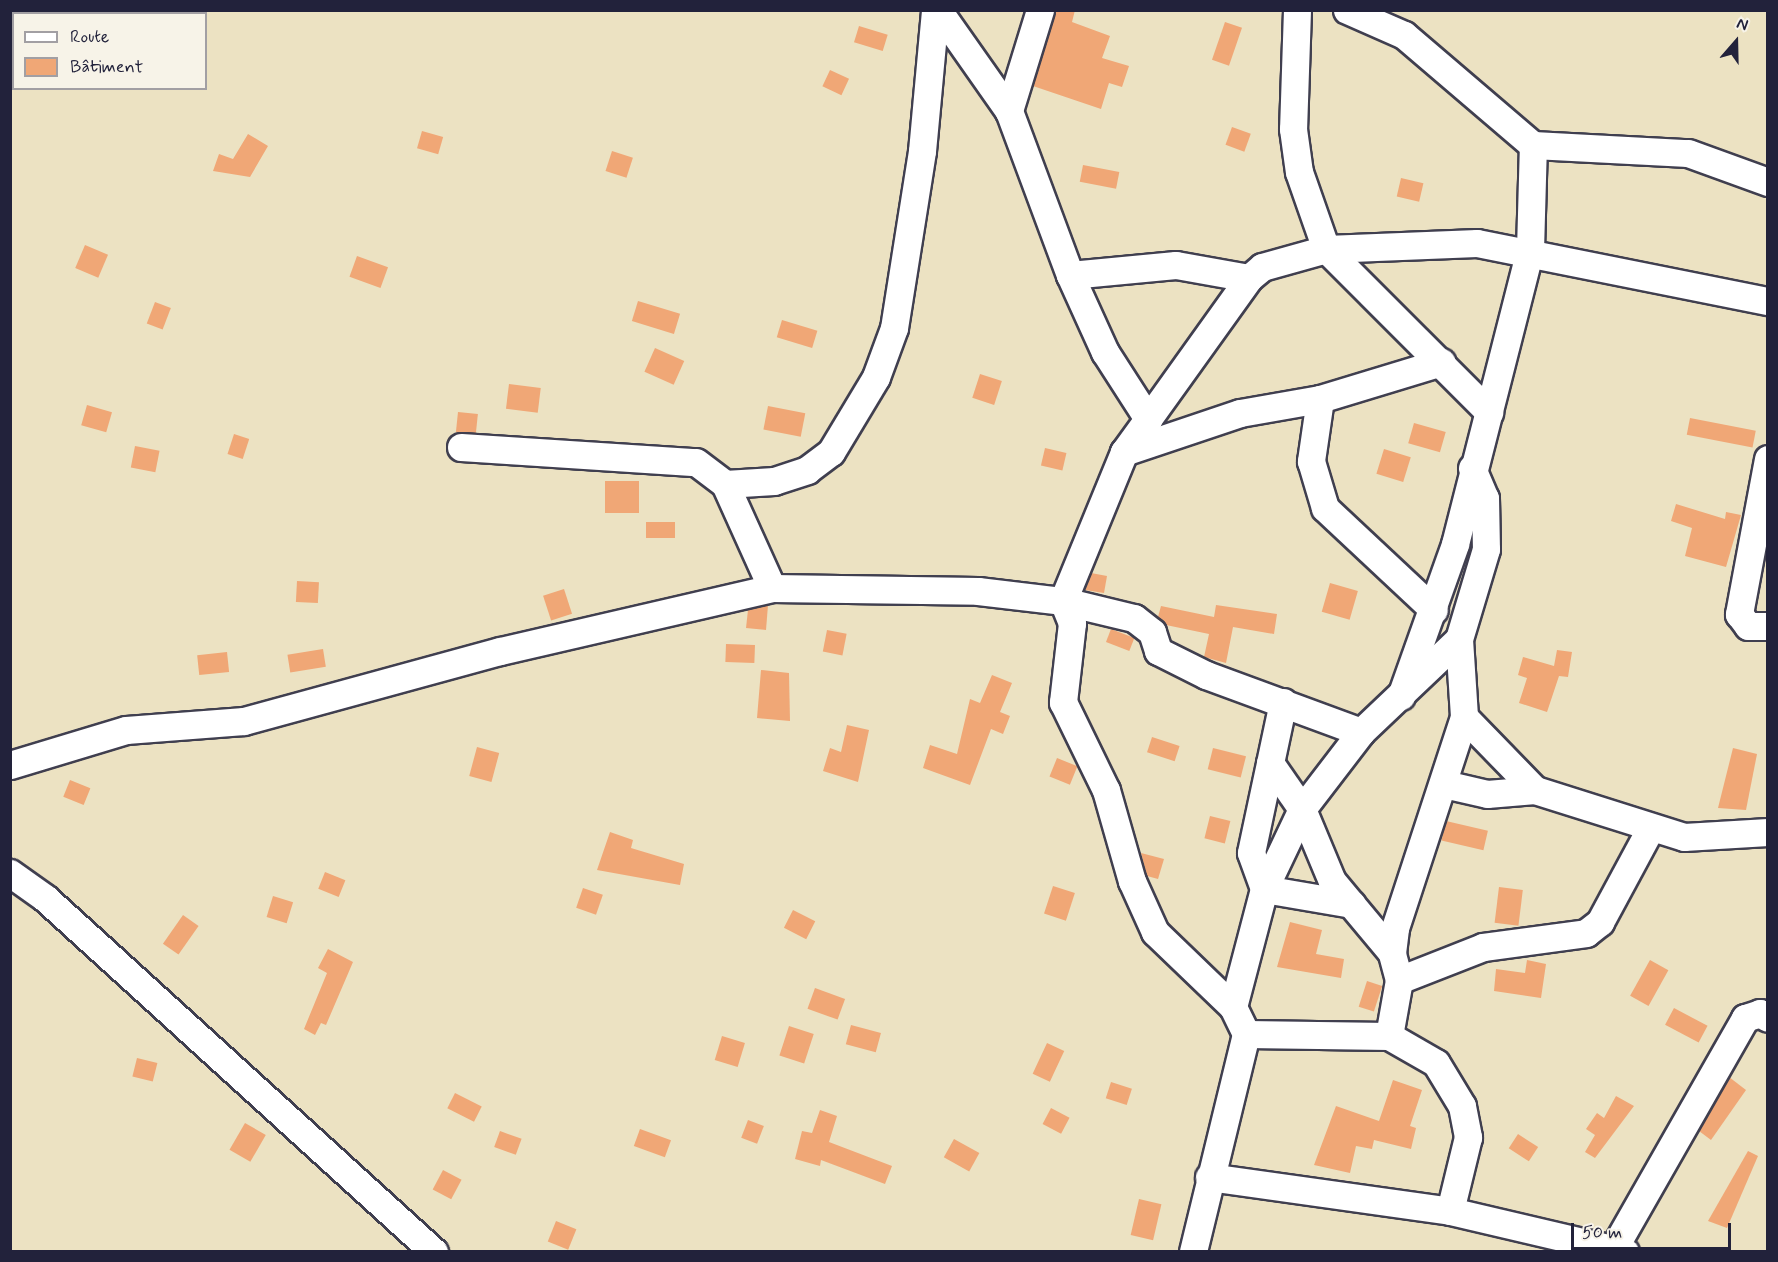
<!DOCTYPE html>
<html>
<head>
<meta charset="utf-8">
<style>
  body { margin:0 }
  #map { position:relative; width:1778px; height:1262px; overflow:hidden; background:#ece2c2; font-family:Mynerve,sans-serif }
  div>[style] { position:absolute }
  [style*='--x'] { left:calc(var(--x)*1px); top:calc(var(--y)*1px); width:calc(var(--w)*1px); rotate:calc(var(--a)*1deg) }
  .building>* { inset:0; background:#f0a776; transform-origin:0 0 }
  .roads { filter:drop-shadow(2px 0 #403f4f) drop-shadow(-2px 0 #403f4f) drop-shadow(0 2px #403f4f) drop-shadow(0 -2px #403f4f) }
  .minor>* { height:27px; margin:-13.5px; padding:0 13.5px; transform-origin:13.5px; border-radius:13.5px; background:#fff }
  span { translate:-50% -50%; white-space:nowrap; text-align:center; line-height:1.15; -webkit-text-stroke:6px #f7f3e8; paint-order:stroke }
  .frame { position:absolute; inset:0; border:12px solid #22223b; pointer-events:none }
  .legend { position:absolute; left:12px; top:12px; width:195px; height:78px; box-sizing:border-box; background:#f7f3e8; border:2px solid #a29fa3; margin:0; padding:8px 10px; list-style:none; font-size:18px; color:#22223b }
  .legend li { display:flex; align-items:center; gap:12px; height:30px }
  .legend b { width:30px; border:2px solid #a29fa3 }
  .north { position:absolute; left:1706px; top:12px; width:60px; height:60px; -webkit-text-stroke:4px #f7f3e8; paint-order:stroke; rotate:20deg; font-size:16px; font-weight:700; line-height:24px; text-align:center; color:#22223b }
  .north::after { content:''; display:block; margin:auto; width:21px; height:27px; background:#22223b; clip-path:polygon(50% 0,100% 100%,50% 72%,0 100%) }
  .scale { position:absolute; left:1571px; top:1223px; width:160px; height:27px; box-sizing:border-box; border:3px solid #22223b; border-top:0; padding-left:8px; font-size:18px; line-height:21px; white-space:nowrap; color:#22223b; -webkit-text-stroke:4px #f7f3e8; paint-order:stroke }
</style>
</head>
<body>
<div id="map">
  <div class="building">
    <div style="clip-path:polygon(1055px 10px,1075px 10px,1072px 22px,1110px 36px,1102px 58px,1129px 66px,1122px 87px,1109px 83px,1101px 109px,1033px 86px)"></div>
    <div style="left:1225px;top:22px;width:18px;height:40px;rotate:19deg"></div>
    <div style="left:859px;top:26px;width:30px;height:17px;rotate:17deg"></div>
    <div style="left:830px;top:70px;width:21px;height:18px;rotate:25deg"></div>
    <div style="left:1232px;top:127px;width:20px;height:19px;rotate:20deg"></div>
    <div style="left:422px;top:131px;width:22px;height:18px;rotate:16deg"></div>
    <div style="clip-path:polygon(248px 134px,268px 146px,250px 177px,213px 171px,219px 154px,233px 159px)"></div>
    <div style="left:612px;top:151px;width:22px;height:21px;rotate:18deg"></div>
    <div style="left:1083px;top:165px;width:37px;height:17px;rotate:11deg"></div>
    <div style="left:1401px;top:178px;width:23px;height:19px;rotate:13deg"></div>
    <div style="left:85px;top:245px;width:25px;height:25px;rotate:23deg"></div>
    <div style="left:357px;top:256px;width:33px;height:22px;rotate:20deg"></div>
    <div style="left:638px;top:301px;width:44px;height:21px;rotate:17deg"></div>
    <div style="left:155px;top:302px;width:17px;height:23px;rotate:21deg"></div>
    <div style="left:782px;top:320px;width:37px;height:18px;rotate:17deg"></div>
    <div style="left:655px;top:348px;width:32px;height:26px;rotate:24deg"></div>
    <div style="left:980px;top:374px;width:23px;height:25px;rotate:18deg"></div>
    <div style="left:509px;top:384px;width:32px;height:25px;rotate:7deg"></div>
    <div style="left:87px;top:405px;width:26px;height:21px;rotate:16deg"></div>
    <div style="left:768px;top:406px;width:38px;height:24px;rotate:11deg"></div>
    <div style="left:458px;top:412px;width:20px;height:20px;rotate:6deg"></div>
    <div style="left:1690px;top:418px;width:67px;height:17px;rotate:11deg"></div>
    <div style="left:1414px;top:423px;width:33px;height:21px;rotate:16deg"></div>
    <div style="left:234px;top:434px;width:16px;height:21px;rotate:18deg"></div>
    <div style="left:135px;top:446px;width:25px;height:22px;rotate:11deg"></div>
    <div style="left:1045px;top:448px;width:22px;height:18px;rotate:13deg"></div>
    <div style="left:1384px;top:449px;width:28px;height:26px;rotate:17deg"></div>
    <div style="left:605px;top:481px;width:34px;height:32px"></div>
    <div style="clip-path:polygon(1676px 504px,1725px 519px,1726px 512px,1741px 515px,1726px 567px,1685px 556px,1692px 528px,1671px 521px)"></div>
    <div style="left:646px;top:522px;width:29px;height:16px"></div>
    <div style="clip-path:polygon(1091px 573px,1107px 576px,1104px 593px,1085px 590px)"></div>
    <div style="left:297px;top:581px;width:22px;height:21px;rotate:3deg"></div>
    <div style="left:1330px;top:583px;width:29px;height:30px;rotate:16deg"></div>
    <div style="left:564px;top:589px;width:26px;height:22px;rotate:72deg"></div>
    <div style="clip-path:polygon(768px 605px,766px 630px,746px 628px,748px 610px)"></div>
    <div style="clip-path:polygon(1216px 605px,1277px 614px,1274px 634px,1233px 627px,1226px 663px,1204px 657px,1209px 634px,1166px 625px,1158px 617px,1161px 606px,1214px 617px)"></div>
    <div style="left:1111px;top:629px;width:25px;height:14px;rotate:21deg"></div>
    <div style="left:827px;top:630px;width:20px;height:22px;rotate:11deg"></div>
    <div style="left:726px;top:644px;width:29px;height:18px;rotate:2deg"></div>
    <div style="left:323px;top:649px;width:18px;height:36px;rotate:81deg"></div>
    <div style="clip-path:polygon(1557px 650px,1572px 652px,1568px 677px,1559px 676px,1547px 712px,1519px 703px,1527px 678px,1518px 675px,1523px 657px,1554px 666px)"></div>
    <div style="left:227px;top:652px;width:20px;height:30px;rotate:84deg"></div>
    <div style="clip-path:polygon(761px 670px,789px 673px,790px 721px,757px 718px)"></div>
    <div style="clip-path:polygon(992px 675px,1012px 683px,1000px 712px,1010px 716px,1003px 734px,991px 729px,970px 785px,923px 768px,930px 745px,957px 754px,970px 699px,980px 703px)"></div>
    <div style="clip-path:polygon(847px 725px,869px 730px,858px 782px,823px 771px,830px 748px,841px 752px)"></div>
    <div style="left:1152px;top:737px;width:29px;height:16px;rotate:18deg"></div>
    <div style="left:477px;top:747px;width:23px;height:30px;rotate:15deg"></div>
    <div style="left:1213px;top:748px;width:34px;height:22px;rotate:14deg"></div>
    <div style="clip-path:polygon(1733px 748px,1757px 754px,1746px 810px,1718px 808px)"></div>
    <div style="left:1057px;top:758px;width:22px;height:20px;rotate:22deg"></div>
    <div style="left:70px;top:780px;width:22px;height:18px;rotate:22deg"></div>
    <div style="left:1210px;top:816px;width:21px;height:23px;rotate:14deg"></div>
    <div style="left:1446px;top:821px;width:43px;height:20px;rotate:13deg"></div>
    <div style="clip-path:polygon(610px 832px,633px 840px,631px 848px,684px 864px,680px 885px,597px 870px)"></div>
    <div style="clip-path:polygon(1141px 853px,1164px 859px,1158px 879px,1147px 876px)"></div>
    <div style="left:325px;top:872px;width:22px;height:18px;rotate:22deg"></div>
    <div style="left:1053px;top:886px;width:23px;height:29px;rotate:18deg"></div>
    <div style="left:1499px;top:887px;width:24px;height:36px;rotate:7deg"></div>
    <div style="left:583px;top:888px;width:21px;height:21px;rotate:19deg"></div>
    <div style="left:273px;top:896px;width:21px;height:22px;rotate:17deg"></div>
    <div style="left:793px;top:910px;width:25px;height:20px;rotate:27deg"></div>
    <div style="left:183px;top:915px;width:19px;height:35px;rotate:35deg"></div>
    <div style="clip-path:polygon(1290px 922px,1322px 930px,1316px 954px,1344px 959px,1341px 978px,1277px 967px)"></div>
    <div style="clip-path:polygon(328px 949px,353px 962px,326px 1025px,321px 1023px,315px 1035px,304px 1029px,327px 973px,318px 968px)"></div>
    <div style="clip-path:polygon(1527px 960px,1546px 964px,1541px 998px,1494px 991px,1496px 969px,1525px 973px)"></div>
    <div style="left:1650px;top:960px;width:21px;height:41px;rotate:29deg"></div>
    <div style="left:1367px;top:981px;width:16px;height:27px;rotate:18deg"></div>
    <div style="left:815px;top:988px;width:32px;height:22px;rotate:20deg"></div>
    <div style="left:1674px;top:1008px;width:38px;height:19px;rotate:28deg"></div>
    <div style="left:851px;top:1025px;width:31px;height:20px;rotate:15deg"></div>
    <div style="left:789px;top:1026px;width:26px;height:31px;rotate:18deg"></div>
    <div style="left:722px;top:1036px;width:24px;height:25px;rotate:17deg"></div>
    <div style="left:1047px;top:1043px;width:19px;height:34px;rotate:25deg"></div>
    <div style="left:137px;top:1058px;width:21px;height:19px;rotate:14deg"></div>
    <div style="clip-path:polygon(1729px 1077px,1746px 1090px,1711px 1140px,1699px 1131px)"></div>
    <div style="clip-path:polygon(1393px 1080px,1422px 1090px,1410px 1126px,1416px 1128px,1411px 1149px,1374px 1140px,1372px 1149px,1356px 1146px,1350px 1173px,1314px 1165px,1336px 1106px,1379px 1121px)"></div>
    <div style="left:1111px;top:1082px;width:22px;height:17px;rotate:18deg"></div>
    <div style="left:455px;top:1093px;width:30px;height:17px;rotate:27deg"></div>
    <div style="clip-path:polygon(1616px 1096px,1634px 1106px,1595px 1158px,1585px 1152px,1595px 1135px,1586px 1129px,1597px 1113px,1604px 1118px)"></div>
    <div style="left:1051px;top:1108px;width:21px;height:18px;rotate:28deg"></div>
    <div style="clip-path:polygon(820px 1110px,837px 1116px,829px 1142px,892px 1166px,885px 1184px,821px 1160px,820px 1166px,795px 1159px,802px 1131px,812px 1133px)"></div>
    <div style="left:748px;top:1120px;width:17px;height:19px;rotate:21deg"></div>
    <div style="left:245px;top:1123px;width:24px;height:31px;rotate:30deg"></div>
    <div style="left:640px;top:1129px;width:33px;height:18px;rotate:20deg"></div>
    <div style="left:500px;top:1131px;width:23px;height:17px;rotate:20deg"></div>
    <div style="left:1518px;top:1134px;width:24px;height:17px;rotate:33deg"></div>
    <div style="left:954px;top:1139px;width:29px;height:21px;rotate:29deg"></div>
    <div style="clip-path:polygon(1748px 1151px,1758px 1156px,1727px 1228px,1708px 1221px)"></div>
    <div style="left:443px;top:1170px;width:21px;height:22px;rotate:28deg"></div>
    <div style="left:1139px;top:1199px;width:23px;height:37px;rotate:13deg"></div>
    <div style="left:556px;top:1221px;width:22px;height:22px;rotate:22deg"></div>
  </div>
  <div class="roads">
    <div class="minor">
      <div style="--x:938;--y:10;--w:123;--a:54.9"></div>
      <div style="--x:1040;--y:10;--w:106;--a:107.1"></div>
      <div style="--x:1009;--y:111;--w:175;--a:69.6"></div>
      <div style="--x:1070;--y:275;--w:85;--a:65.6"></div>
      <div style="--x:1105;--y:352;--w:80;--a:57.3"></div>
      <div style="--x:1148;--y:419;--w:41;--a:126"></div>
      <div style="--x:1124;--y:452;--w:161;--a:112.3"></div>
      <div style="--x:1063;--y:601;--w:24;--a:68"></div>
      <div style="--x:1072;--y:623;--w:80;--a:96.5"></div>
      <div style="--x:1063;--y:702;--w:98;--a:64"></div>
      <div style="--x:1106;--y:790;--w:95;--a:74.1"></div>
      <div style="--x:1132;--y:881;--w:56;--a:65.7"></div>
      <div style="--x:1155;--y:932;--w:108;--a:43.9"></div>
      <div style="--x:1233;--y:1007;--w:30;--a:64"></div>
      <div style="--x:1246;--y:1034;--w:224;--a:103.7"></div>
      <div style="--x:1297;--y:10;--w:119;--a:91.9"></div>
      <div style="--x:1293;--y:129;--w:43;--a:82.1"></div>
      <div style="--x:1299;--y:172;--w:82;--a:70.7"></div>
      <div style="--x:1326;--y:249;--w:151;--a:-2.3"></div>
      <div style="--x:1477;--y:243;--w:297;--a:11.3"></div>
      <div style="--x:1347;--y:10;--w:62;--a:23.7"></div>
      <div style="--x:1404;--y:35;--w:170;--a:40.5"></div>
      <div style="--x:1533;--y:145;--w:155;--a:3"></div>
      <div style="--x:1688;--y:153;--w:85;--a:19.9"></div>
      <div style="--x:1070;--y:275;--w:106;--a:-5.4"></div>
      <div style="--x:1176;--y:265;--w:74;--a:10.1"></div>
      <div style="--x:1320;--y:399;--w:63;--a:98.3"></div>
      <div style="--x:1311;--y:461;--w:49;--a:73.4"></div>
      <div style="--x:1325;--y:508;--w:149;--a:43.1"></div>
      <div style="--x:1148;--y:419;--w:173;--a:-54.4"></div>
      <div style="--x:1249;--y:278;--w:17;--a:-40"></div>
      <div style="--x:1262;--y:267;--w:66;--a:-15.7"></div>
      <div style="--x:1326;--y:249;--w:231;--a:45"></div>
      <div style="--x:461;--y:447;--w:235;--a:3.7"></div>
      <div style="--x:696;--y:462;--w:36;--a:37"></div>
      <div style="--x:725;--y:484;--w:114;--a:65.7"></div>
      <div style="--x:1124;--y:452;--w:122;--a:-18.6"></div>
      <div style="--x:1240;--y:413;--w:81;--a:-9.9"></div>
      <div style="--x:1320;--y:399;--w:127;--a:-16.9"></div>
      <div style="--x:1768;--y:459;--w:158;--a:100.6"></div>
      <div style="--x:1739;--y:614;--w:15;--a:53"></div>
      <div style="--x:1748;--y:626;--w:20;--a:0"></div>
      <div style="--x:1472;--y:468;--w:33;--a:67"></div>
      <div style="--x:1485;--y:498;--w:51;--a:88.9"></div>
      <div style="--x:1486;--y:549;--w:94;--a:106.7"></div>
      <div style="--x:1459;--y:639;--w:78;--a:86.3"></div>
      <div style="--x:1464;--y:717;--w:102;--a:45.8"></div>
      <div style="--x:725;--y:484;--w:49;--a:-3.5"></div>
      <div style="--x:774;--y:481;--w:35;--a:-18"></div>
      <div style="--x:807;--y:470;--w:30;--a:-37"></div>
      <div style="--x:831;--y:452;--w:87;--a:-59"></div>
      <div style="--x:876;--y:377;--w:52;--a:-69.8"></div>
      <div style="--x:894;--y:328;--w:179;--a:-81"></div>
      <div style="--x:922;--y:151;--w:142;--a:-84.7"></div>
      <div style="--x:1401;--y:696;--w:161;--a:-70.4"></div>
      <div style="--x:1455;--y:544;--w:303;--a:-75.7"></div>
      <div style="--x:1530;--y:250;--w:105;--a:-88.4"></div>
      <div style="--x:1283;--y:702;--w:154;--a:102"></div>
      <div style="--x:1251;--y:853;--w:38;--a:70"></div>
      <div style="--x:1264;--y:889;--w:89;--a:9.7"></div>
      <div style="--x:1270;--y:763;--w:56;--a:55.2"></div>
      <div style="--x:1302;--y:809;--w:78;--a:67.4"></div>
      <div style="--x:1332;--y:881;--w:94;--a:50.2"></div>
      <div style="--x:10;--y:765;--w:121;--a:-16.8"></div>
      <div style="--x:126;--y:730;--w:118;--a:-4.4"></div>
      <div style="--x:244;--y:721;--w:265;--a:-15.3"></div>
      <div style="--x:500;--y:651;--w:279;--a:-13"></div>
      <div style="--x:772;--y:588;--w:206;--a:0.8"></div>
      <div style="--x:978;--y:591;--w:86;--a:6.7"></div>
      <div style="--x:1063;--y:601;--w:73;--a:13.5"></div>
      <div style="--x:1134;--y:618;--w:23;--a:38"></div>
      <div style="--x:1152;--y:632;--w:20;--a:72"></div>
      <div style="--x:1158;--y:651;--w:54;--a:26.6"></div>
      <div style="--x:1206;--y:675;--w:165;--a:20.2"></div>
      <div style="--x:1444;--y:784;--w:44;--a:13.1"></div>
      <div style="--x:1487;--y:794;--w:48;--a:-4.8"></div>
      <div style="--x:1535;--y:790;--w:156;--a:17.5"></div>
      <div style="--x:1684;--y:837;--w:84;--a:-3.4"></div>
      <div style="--x:10;--y:873;--w:43;--a:35.5"></div>
      <div style="--x:45;--y:898;--w:526;--a:42.3"></div>
      <div style="--x:1399;--y:980;--w:90;--a:-21.4"></div>
      <div style="--x:1483;--y:947;--w:104;--a:-7.7"></div>
      <div style="--x:1586;--y:933;--w:18;--a:-38"></div>
      <div style="--x:1600;--y:922;--w:106;--a:-61.7"></div>
      <div style="--x:1233;--y:1007;--w:122;--a:-75.3"></div>
      <div style="--x:1264;--y:889;--w:89;--a:-64.6"></div>
      <div style="--x:1302;--y:809;--w:97;--a:-52.5"></div>
      <div style="--x:1361;--y:732;--w:135;--a:-43.5"></div>
      <div style="--x:1246;--y:1034;--w:143;--a:0.8"></div>
      <div style="--x:1389;--y:1036;--w:54;--a:29.9"></div>
      <div style="--x:1436;--y:1063;--w:50;--a:58.8"></div>
      <div style="--x:1462;--y:1106;--w:32;--a:79"></div>
      <div style="--x:1468;--y:1137;--w:76;--a:103.7"></div>
      <div style="--x:1389;--y:1036;--w:57;--a:-79.9"></div>
      <div style="--x:1399;--y:980;--w:28;--a:-105"></div>
      <div style="--x:1392;--y:953;--w:25;--a:-83"></div>
      <div style="--x:1395;--y:928;--w:222;--a:-71.9"></div>
      <div style="--x:1209;--y:1177;--w:243;--a:8"></div>
      <div style="--x:1450;--y:1211;--w:180;--a:13.2"></div>
      <div style="--x:1614;--y:1248;--w:265;--a:-60.3"></div>
      <div style="--x:1745;--y:1018;--w:16;--a:-18"></div>
      <div style="--x:1760;--y:1013;--w:9;--a:32"></div>
    </div>
  </div>
  <div class="frame"></div>
  <ul class="legend">
  <li><b style="height:8px;background:#fff"></b>Route</li>
  <li><b style="height:16px;background:#f0a776"></b>Bâtiment</li>
  </ul>
  <div class="north">N</div>
  <div class="scale">50 m</div>
</div>
</body>
</html>
